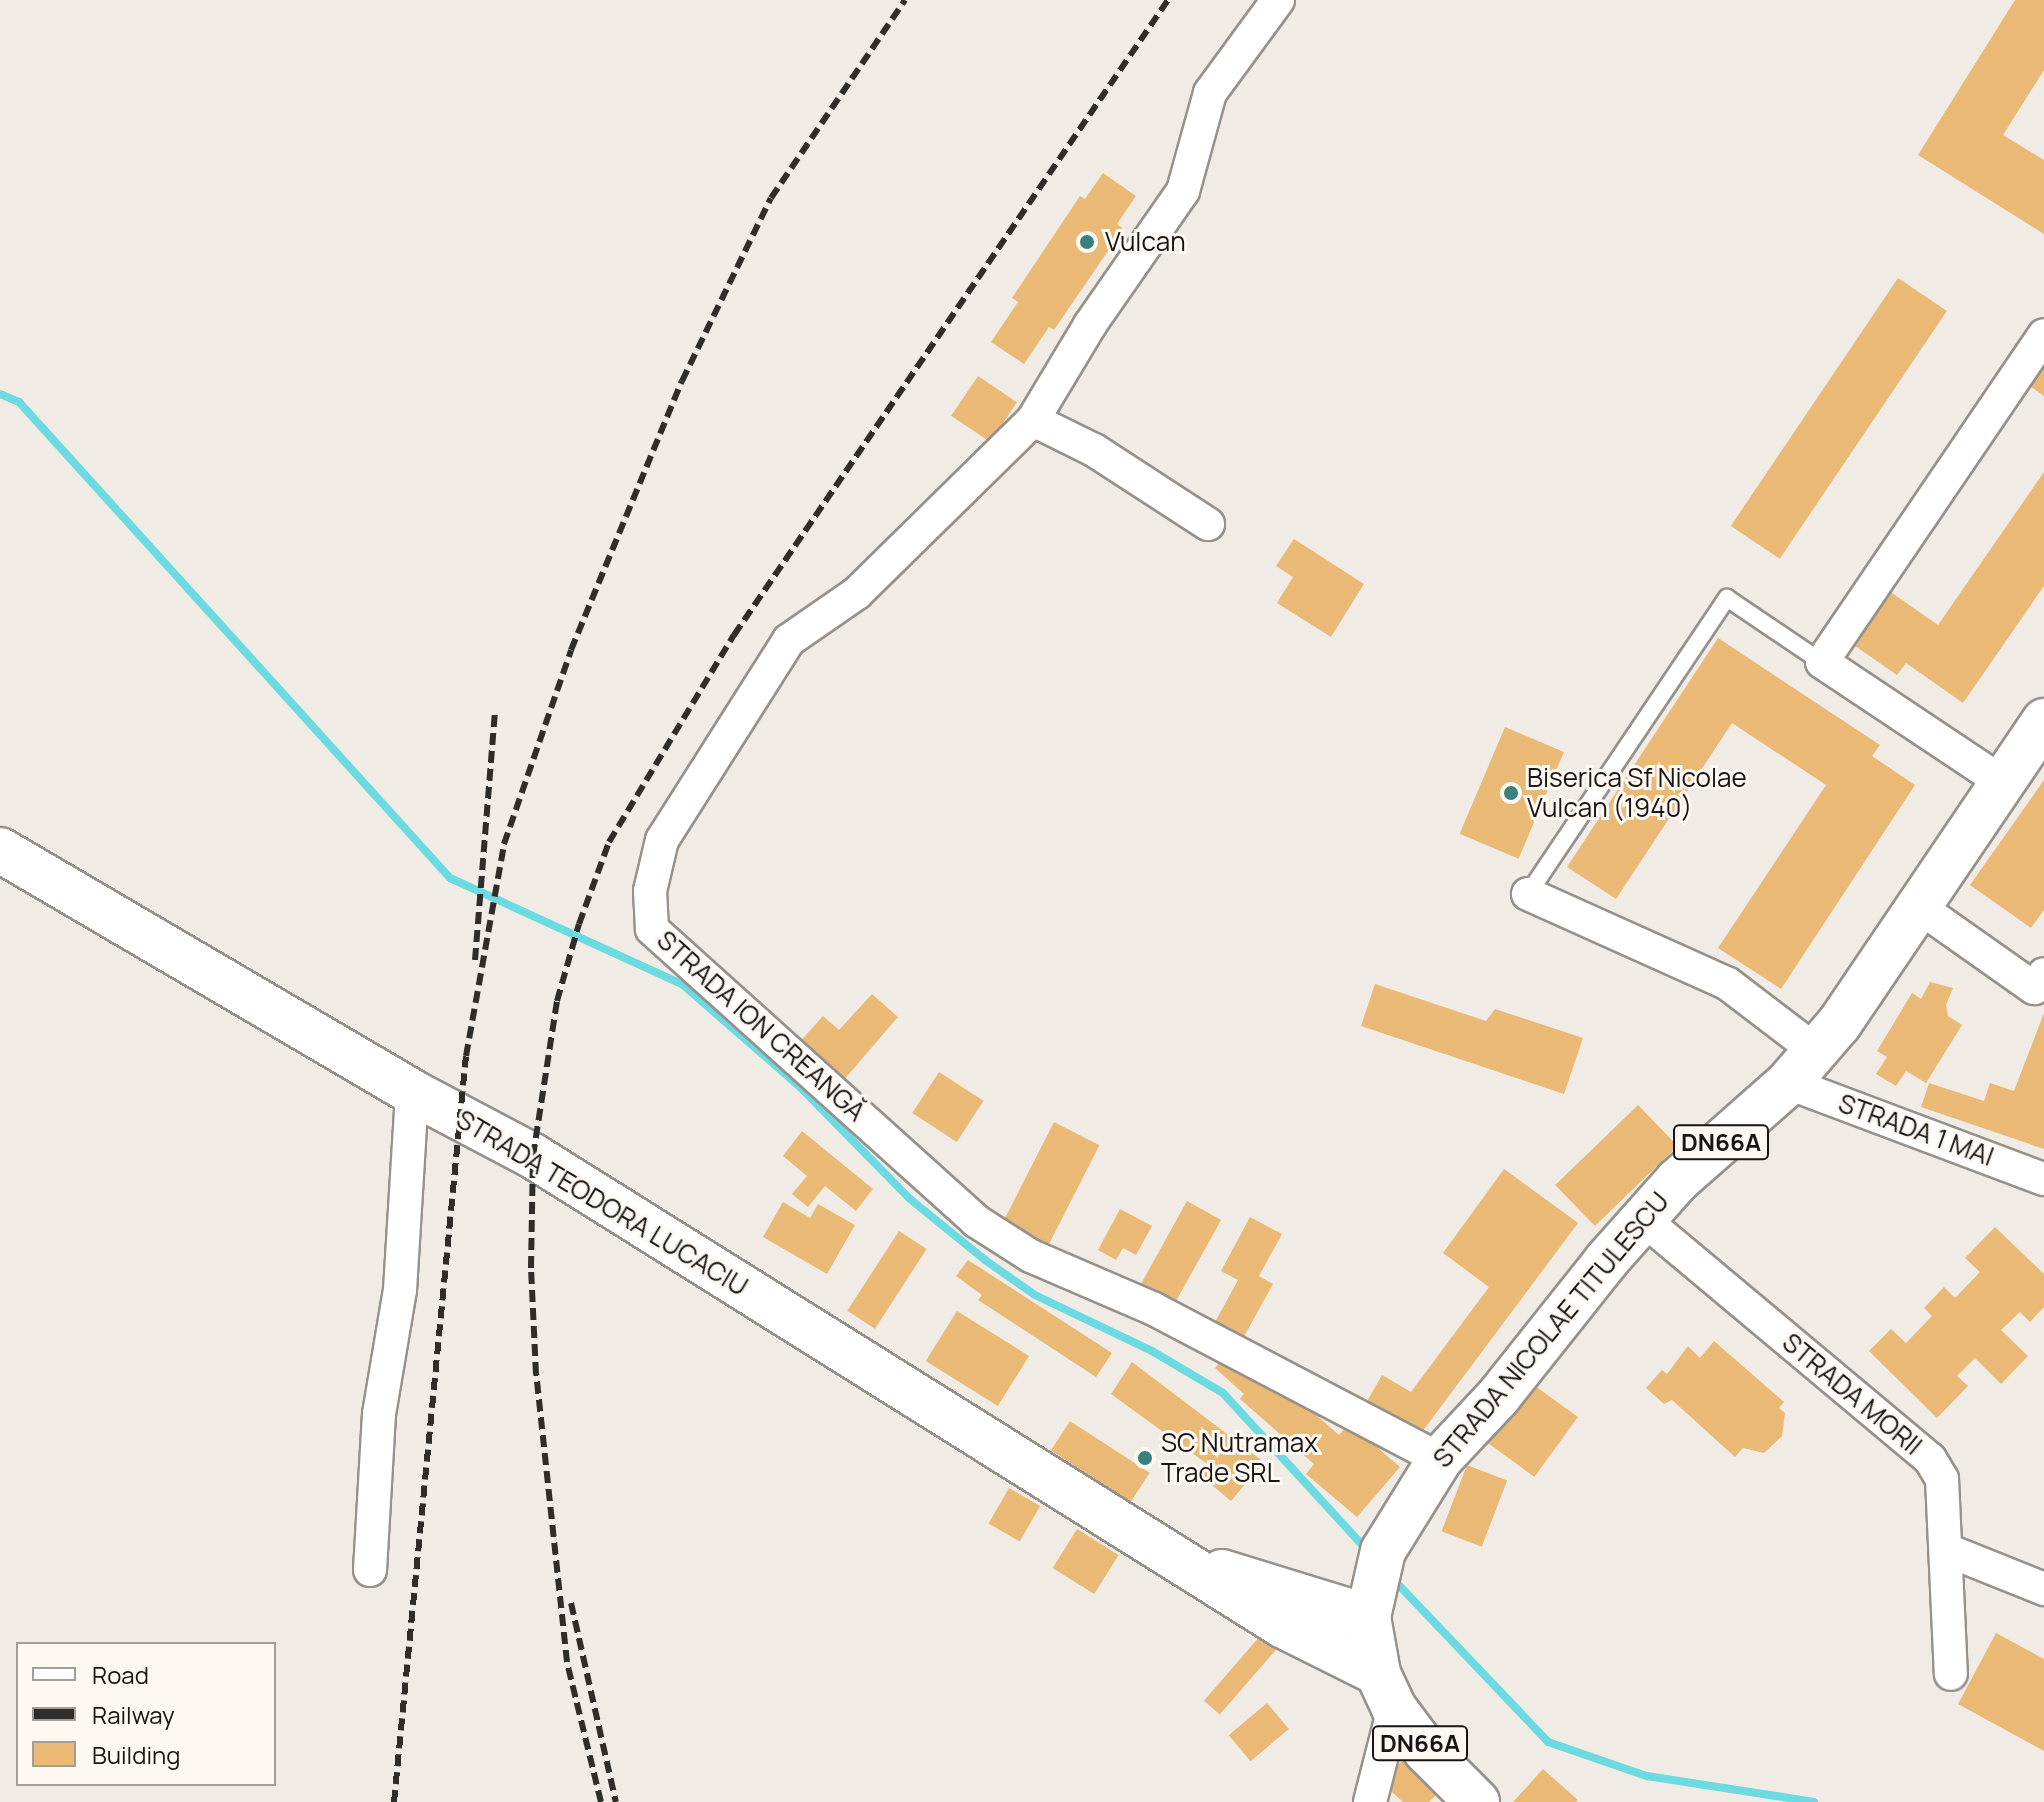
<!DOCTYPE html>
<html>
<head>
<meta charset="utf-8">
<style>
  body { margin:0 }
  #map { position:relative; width:2044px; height:1802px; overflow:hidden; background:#f1ebe5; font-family:Manrope,sans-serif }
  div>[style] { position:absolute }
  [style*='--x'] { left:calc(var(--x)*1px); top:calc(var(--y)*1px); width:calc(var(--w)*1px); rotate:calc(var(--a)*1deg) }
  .stream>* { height:8px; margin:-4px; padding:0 4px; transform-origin:4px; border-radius:4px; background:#6bdae1 }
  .building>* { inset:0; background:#e9b975; transform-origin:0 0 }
  .roads { filter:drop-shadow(2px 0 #97918b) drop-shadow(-2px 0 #97918b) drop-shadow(0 2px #97918b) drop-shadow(0 -2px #97918b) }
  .service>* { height:16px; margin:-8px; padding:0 8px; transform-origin:8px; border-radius:8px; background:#fff }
  .minor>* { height:32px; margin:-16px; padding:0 16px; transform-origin:16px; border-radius:16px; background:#fff }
  .secondary>* { height:44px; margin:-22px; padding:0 22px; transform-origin:22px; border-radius:22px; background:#fff }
  .primary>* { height:44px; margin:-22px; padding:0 22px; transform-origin:22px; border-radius:22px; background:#fff }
  .rail>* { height:6px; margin-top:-3px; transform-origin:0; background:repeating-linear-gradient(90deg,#2f2d2a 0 12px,transparent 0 18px) }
  .dots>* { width:22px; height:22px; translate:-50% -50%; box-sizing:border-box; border:4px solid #fef8f2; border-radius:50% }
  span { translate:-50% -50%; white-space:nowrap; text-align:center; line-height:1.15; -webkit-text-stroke:6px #fef8f2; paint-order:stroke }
  .shield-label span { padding:2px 6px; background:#fef8f2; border:2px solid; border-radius:6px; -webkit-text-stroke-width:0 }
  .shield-label { font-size:24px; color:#171513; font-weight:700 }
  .poi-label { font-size:26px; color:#171513 }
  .left { translate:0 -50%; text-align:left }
  .street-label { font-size:26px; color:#171513 }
  .legend { position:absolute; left:16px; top:1642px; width:260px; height:144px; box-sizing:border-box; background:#fef8f2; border:2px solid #a29d99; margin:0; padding:10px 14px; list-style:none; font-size:24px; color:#171513 }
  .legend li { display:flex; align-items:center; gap:16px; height:40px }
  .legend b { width:40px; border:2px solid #a29d99 }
</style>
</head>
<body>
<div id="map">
  <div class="stream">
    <div style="--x:0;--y:394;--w:21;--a:23"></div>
    <div style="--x:19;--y:402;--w:642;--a:47.84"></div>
    <div style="--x:450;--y:878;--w:255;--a:24.6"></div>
    <div style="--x:682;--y:984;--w:157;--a:41.1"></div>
    <div style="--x:800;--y:1087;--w:157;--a:45.5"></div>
    <div style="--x:910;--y:1199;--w:97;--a:39.1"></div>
    <div style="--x:985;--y:1260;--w:61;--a:35"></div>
    <div style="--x:1035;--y:1295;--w:130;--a:25.6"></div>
    <div style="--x:1152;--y:1351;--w:82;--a:30.6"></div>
    <div style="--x:1223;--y:1393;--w:214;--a:47.5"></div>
    <div style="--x:1393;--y:1579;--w:225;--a:46.4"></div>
    <div style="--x:1548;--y:1742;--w:105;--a:19"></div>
    <div style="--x:1647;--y:1776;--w:169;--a:8.8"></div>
  </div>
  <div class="building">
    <div style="clip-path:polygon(2015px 0,2044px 0,2044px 70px,2003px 135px,2044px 160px,2044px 234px,1918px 155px)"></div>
    <div style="clip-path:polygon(1103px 173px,1136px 196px,1117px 224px,1123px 229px,1054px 330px,1049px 327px,1024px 364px,991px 342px,1018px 302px,1012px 298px,1080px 196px,1085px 199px)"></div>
    <div style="left:1898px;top:278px;width:59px;height:299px;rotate:34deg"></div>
    <div style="clip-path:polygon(2044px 338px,2044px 396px,2017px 377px)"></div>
    <div style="left:978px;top:376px;width:47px;height:48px;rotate:34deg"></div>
    <div style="clip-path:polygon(2044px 472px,2044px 586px,1963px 703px,1906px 663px,1897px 675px,1845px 639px,1882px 586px,1938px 625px)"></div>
    <div style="clip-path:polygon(1294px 539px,1364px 584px,1331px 637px,1277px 603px,1293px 577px,1276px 566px)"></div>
    <div style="clip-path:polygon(1718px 638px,1880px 745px,1872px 756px,1915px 785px,1781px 989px,1718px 948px,1826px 785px,1732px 723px,1616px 899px,1567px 867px)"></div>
    <div style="left:1505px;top:727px;width:64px;height:116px;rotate:23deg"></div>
    <div style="clip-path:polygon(2044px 780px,2044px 910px,2031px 928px,1970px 885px)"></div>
    <div style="clip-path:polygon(1930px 982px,1953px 988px,1946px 1005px,1948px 1016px,1962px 1025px,1926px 1083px,1906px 1071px,1896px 1086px,1876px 1074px,1887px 1057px,1877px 1051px,1912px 993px,1921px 999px)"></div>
    <div style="clip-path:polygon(1375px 984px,1486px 1021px,1495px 1009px,1583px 1038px,1564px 1094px,1361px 1026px)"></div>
    <div style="clip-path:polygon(872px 994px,898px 1017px,842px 1082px,798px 1044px,823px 1016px,839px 1030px)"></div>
    <div style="clip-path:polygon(2044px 1013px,2044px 1149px,1921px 1107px,1929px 1083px,1984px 1101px,1990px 1083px,2014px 1091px)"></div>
    <div style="left:939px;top:1072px;width:53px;height:49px;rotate:33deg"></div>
    <div style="left:1638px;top:1105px;width:57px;height:115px;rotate:46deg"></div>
    <div style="left:1054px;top:1122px;width:51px;height:115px;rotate:27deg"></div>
    <div style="clip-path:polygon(802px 1131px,873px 1189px,856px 1211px,825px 1186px,808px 1207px,792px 1194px,807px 1176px,783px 1156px)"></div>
    <div style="clip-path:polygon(1504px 1169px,1578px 1223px,1419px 1436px,1366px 1403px,1382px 1375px,1411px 1392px,1489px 1287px,1443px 1253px)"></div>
    <div style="left:1187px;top:1201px;width:39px;height:94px;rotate:29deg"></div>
    <div style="clip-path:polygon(783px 1202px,810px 1218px,818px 1204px,855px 1225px,827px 1274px,763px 1237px)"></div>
    <div style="clip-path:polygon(1120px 1209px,1152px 1226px,1136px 1255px,1123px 1248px,1116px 1260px,1098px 1250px)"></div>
    <div style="clip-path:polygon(1250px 1217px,1282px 1234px,1259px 1276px,1273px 1284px,1242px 1340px,1214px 1324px,1238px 1280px,1221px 1271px)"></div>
    <div style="clip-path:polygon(1995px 1227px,2044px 1274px,2044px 1307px,2030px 1322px,2020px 1312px,2001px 1330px,2028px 1356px,2001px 1384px,1975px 1358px,1957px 1376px,1968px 1386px,1937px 1418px,1869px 1351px,1891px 1329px,1906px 1343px,1932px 1316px,1924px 1308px,1944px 1287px,1955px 1298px,1980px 1272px,1965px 1258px)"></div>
    <div style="left:899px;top:1231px;width:33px;height:95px;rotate:33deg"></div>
    <div style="clip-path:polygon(968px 1260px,1112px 1353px,1096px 1377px,978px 1300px,982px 1295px,956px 1276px)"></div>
    <div style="left:957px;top:1311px;width:85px;height:59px;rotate:32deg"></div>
    <div style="clip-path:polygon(1714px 1341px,1784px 1402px,1779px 1408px,1785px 1413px,1782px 1436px,1764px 1453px,1743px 1448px,1735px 1457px,1672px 1400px,1664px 1404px,1646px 1388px,1662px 1370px,1667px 1374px,1688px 1346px,1700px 1358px)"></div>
    <div style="clip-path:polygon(1230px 1350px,1265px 1370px,1339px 1435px,1349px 1423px,1400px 1467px,1357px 1517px,1306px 1474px,1314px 1464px,1240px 1399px,1244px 1394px,1215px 1368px)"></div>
    <div style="clip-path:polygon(1132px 1362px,1264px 1462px,1231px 1501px,1201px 1476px,1210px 1466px,1111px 1394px)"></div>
    <div style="left:1531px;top:1383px;width:58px;height:74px;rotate:36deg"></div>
    <div style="left:1070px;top:1421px;width:95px;height:35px;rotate:33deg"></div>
    <div style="left:1467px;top:1465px;width:43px;height:71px;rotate:21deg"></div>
    <div style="left:1009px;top:1488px;width:36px;height:41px;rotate:30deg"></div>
    <div style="left:1077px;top:1529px;width:49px;height:46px;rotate:32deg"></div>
    <div style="clip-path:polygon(1996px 1633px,2044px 1659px,2044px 1751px,1958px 1704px)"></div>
    <div style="left:1261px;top:1635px;width:21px;height:87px;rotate:41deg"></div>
    <div style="left:1267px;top:1703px;width:34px;height:50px;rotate:50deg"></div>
    <div style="clip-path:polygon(1402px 1761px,1438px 1793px,1429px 1802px,1403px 1802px,1382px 1783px)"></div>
    <div style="clip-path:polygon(1543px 1769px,1578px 1800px,1576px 1802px,1513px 1802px)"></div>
  </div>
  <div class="roads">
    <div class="service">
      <div style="--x:1528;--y:894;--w:357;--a:-56.1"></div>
      <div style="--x:1727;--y:598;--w:115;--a:34"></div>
    </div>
    <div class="minor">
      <div style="--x:1278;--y:0;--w:115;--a:126.2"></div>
      <div style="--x:1210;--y:93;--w:102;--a:105.4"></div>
      <div style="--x:1183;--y:191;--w:163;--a:124.8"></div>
      <div style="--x:1090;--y:325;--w:111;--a:121"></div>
      <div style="--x:1033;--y:420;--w:247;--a:135.5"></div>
      <div style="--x:857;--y:593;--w:83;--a:145.3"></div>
      <div style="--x:789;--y:640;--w:237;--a:122.4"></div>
      <div style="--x:662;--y:840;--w:52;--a:103.2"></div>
      <div style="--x:650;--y:891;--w:38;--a:87"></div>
      <div style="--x:652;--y:929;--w:436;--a:42"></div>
      <div style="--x:976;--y:1221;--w:65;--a:32.5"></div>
      <div style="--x:1031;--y:1256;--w:134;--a:23.3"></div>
      <div style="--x:1154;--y:1309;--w:323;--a:27.7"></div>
      <div style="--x:1033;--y:420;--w:68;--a:26.2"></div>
      <div style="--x:1094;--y:450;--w:136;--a:33"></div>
      <div style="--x:2002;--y:782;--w:216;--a:-146.3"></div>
      <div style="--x:1822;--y:662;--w:395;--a:-55.8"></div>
      <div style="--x:1528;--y:894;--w:219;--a:24.2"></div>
      <div style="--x:1728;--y:984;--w:111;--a:37.3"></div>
      <div style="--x:1919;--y:907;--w:141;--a:35.2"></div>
      <div style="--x:2034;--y:988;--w:17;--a:-54"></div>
      <div style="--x:1788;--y:1083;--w:273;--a:20.6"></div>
      <div style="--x:1643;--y:1219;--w:374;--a:39.9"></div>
      <div style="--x:1930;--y:1459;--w:23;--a:59"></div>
      <div style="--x:1942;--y:1479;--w:195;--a:87.4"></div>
      <div style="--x:1947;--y:1550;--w:105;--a:21.9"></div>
      <div style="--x:370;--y:1570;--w:156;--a:-86.7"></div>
      <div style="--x:379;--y:1414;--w:126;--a:-80.4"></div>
      <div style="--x:400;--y:1290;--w:198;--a:-86.5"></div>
      <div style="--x:1370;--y:1802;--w:97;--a:-75.7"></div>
    </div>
    <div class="secondary">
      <div style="--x:0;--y:850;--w:478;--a:30.4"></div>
      <div style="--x:412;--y:1092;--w:137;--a:27.9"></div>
      <div style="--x:533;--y:1156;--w:884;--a:32.05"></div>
      <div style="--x:1282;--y:1625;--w:107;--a:26.6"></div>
      <div style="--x:1222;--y:1572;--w:153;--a:17.1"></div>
    </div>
    <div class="primary">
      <div style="--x:1477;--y:1802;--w:72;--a:-135"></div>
      <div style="--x:1426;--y:1751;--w:54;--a:-126.7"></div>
      <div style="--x:1394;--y:1708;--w:38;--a:-115"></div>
      <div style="--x:1378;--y:1673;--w:57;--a:-100.1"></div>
      <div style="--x:1368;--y:1617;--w:68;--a:-77.2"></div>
      <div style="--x:1383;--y:1551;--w:108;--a:-58.2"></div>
      <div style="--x:1440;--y:1459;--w:85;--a:-46.9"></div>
      <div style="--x:1498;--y:1397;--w:174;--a:-51.5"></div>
      <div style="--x:1606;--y:1261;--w:107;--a:-48.4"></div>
      <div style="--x:1677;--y:1181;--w:148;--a:-41.4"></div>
      <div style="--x:1788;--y:1083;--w:78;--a:-49.2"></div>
      <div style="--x:1839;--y:1024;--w:366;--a:-55.9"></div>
    </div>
  </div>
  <div class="rail">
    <div style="--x:475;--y:960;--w:249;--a:-85.4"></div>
    <div style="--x:571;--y:1603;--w:204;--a:77.3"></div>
    <div style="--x:394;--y:1802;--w:749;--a:-84.49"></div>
    <div style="--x:466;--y:1056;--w:215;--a:-79.8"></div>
    <div style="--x:504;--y:844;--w:205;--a:-70.9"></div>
    <div style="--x:571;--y:650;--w:291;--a:-67.6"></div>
    <div style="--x:682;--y:381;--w:203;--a:-64.1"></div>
    <div style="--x:771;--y:198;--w:239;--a:-55.9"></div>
    <div style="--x:601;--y:1802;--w:144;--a:-103.7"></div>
    <div style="--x:567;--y:1662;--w:290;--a:-96.1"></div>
    <div style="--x:536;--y:1374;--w:106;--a:-92.7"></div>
    <div style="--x:531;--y:1268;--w:112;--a:-89"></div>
    <div style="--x:533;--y:1156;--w:157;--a:-81.2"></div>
    <div style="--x:557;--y:1001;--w:80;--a:-74.1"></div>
    <div style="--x:579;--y:924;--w:87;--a:-69.9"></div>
    <div style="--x:609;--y:842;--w:242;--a:-58.9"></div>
    <div style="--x:734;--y:635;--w:769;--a:-55.65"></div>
  </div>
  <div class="dots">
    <div style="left:1087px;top:242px;background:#39817e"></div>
    <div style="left:1511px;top:793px;background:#39817e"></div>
    <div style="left:1145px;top:1458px;background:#39817e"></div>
  </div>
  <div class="shield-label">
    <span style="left:1721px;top:1142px">DN66A</span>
    <span style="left:1420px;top:1743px">DN66A</span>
  </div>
  <div class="poi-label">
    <span class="left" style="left:1105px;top:242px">Vulcan</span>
    <span class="left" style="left:1527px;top:793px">Biserica Sf Nicolae<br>Vulcan (1940)</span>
    <span class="left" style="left:1161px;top:1458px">SC Nutramax<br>Trade SRL</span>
  </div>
  <div class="street-label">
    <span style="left:761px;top:1026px;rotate:42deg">STRADA ION CREANGĂ</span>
    <span style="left:1916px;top:1130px;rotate:20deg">STRADA 1 MAI</span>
    <span style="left:602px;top:1203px;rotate:31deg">STRADA TEODORA LUCACIU</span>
    <span style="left:1551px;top:1330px;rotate:-50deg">STRADA NICOLAE TITULESCU</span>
    <span style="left:1852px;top:1394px;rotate:40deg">STRADA MORII</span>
  </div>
  <ul class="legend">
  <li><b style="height:10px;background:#fff"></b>Road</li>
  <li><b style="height:10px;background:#2f2d2a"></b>Railway</li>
  <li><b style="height:22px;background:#e9b975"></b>Building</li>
  </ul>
</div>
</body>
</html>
